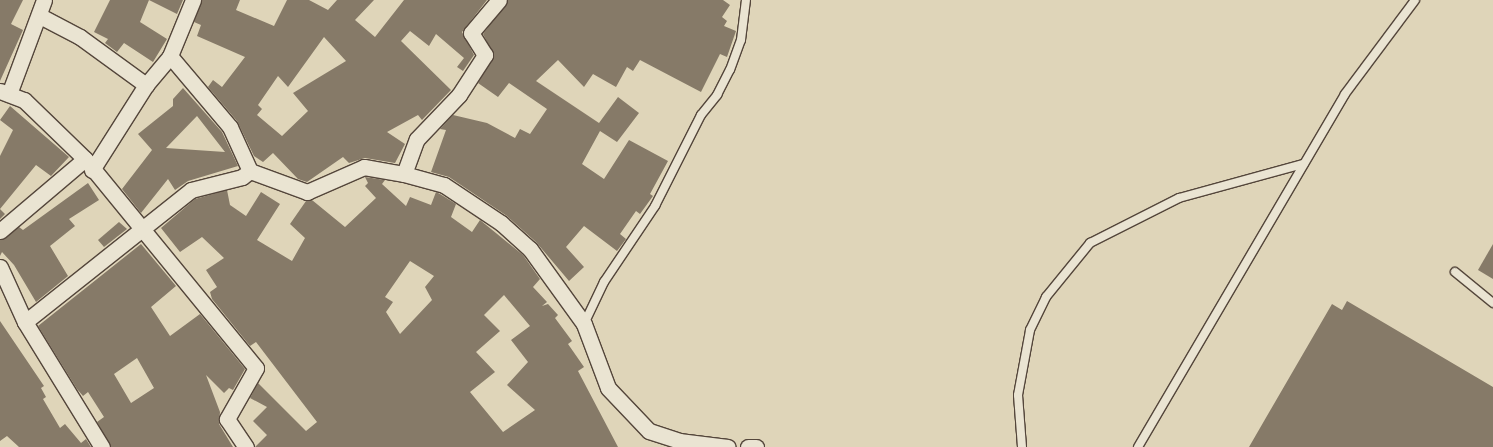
<!DOCTYPE html>
<html>
<head>
<meta charset="utf-8">
<style>
  body { margin:0 }
  #map { position:relative; width:1493px; height:447px; overflow:hidden; background:#dfd5b9; font-family:"EB Garamond",serif }
  div>[style] { position:absolute }
  [style*='--x'] { left:calc(var(--x)*1px); top:calc(var(--y)*1px); width:calc(var(--w)*1px); rotate:calc(var(--a)*1deg) }
  .building>* { inset:0; background:#867a68 }
  .roads { filter:drop-shadow(1px 0 #54463b) drop-shadow(-1px 0 #54463b) drop-shadow(0 1px #54463b) drop-shadow(0 -1px #54463b) }
  .lane>* { height:8px; margin:-4px; padding:0 4px; transform-origin:4px; border-radius:4px; background:#eae4d2 }
  .street>* { height:15px; margin:-7.5px; padding:0 7.5px; transform-origin:7.5px; border-radius:7.5px; background:#eae4d2 }
  span { translate:-50% -50%; white-space:nowrap; text-align:center; line-height:1.15; -webkit-text-stroke:5px #eae4d2; paint-order:stroke }
</style>
</head>
<body>
<div id="map">
  <div class="building">
    <div style="clip-path:polygon(0 0,23px 0,11px 24px,23px 30px,0 81px)"></div>
    <div style="clip-path:polygon(110px 0,183px 0,177px 14px,149px 0,140px 22px,167px 39px,153px 62px,124px 43px,117px 52px,105px 43px,108px 39px,94px 32px)"></div>
    <div style="clip-path:polygon(evenodd,202px 0,240px 0,236px 10px,274px 26px,287px 0,309px 0,328px 10px,337px 0,374px 0,355px 20px,375px 37px,404px 0,487px 0,462px 32px,474px 55px,463px 71px,457px 67px,464px 58px,436px 34px,429px 46px,410px 31px,401px 41px,451px 90px,422px 120px,418px 115px,387px 132px,405px 144px,395px 163px,365px 158px,349px 163px,343px 157px,307px 182px,298px 179px,273px 153px,263px 162px,254px 156px,237px 121px,208px 87px,213px 80px,222px 87px,245px 57px,197px 36px,201px 25px,194px 22px,202px 0,324px 37px,346px 61px,293px 93px,308px 111px,282px 136px,257px 115px,262px 109px,258px 105px,278px 76px,288px 87px,324px 37px)"></div>
    <div style="clip-path:polygon(508px 0,723px 0,730px 5px,722px 17px,727px 21px,724px 26px,736px 31px,727px 57px,720px 54px,701px 92px,640px 60px,633px 71px,627px 67px,616px 87px,593px 74px,584px 87px,558px 60px,536px 81px,599px 123px,618px 97px,639px 113px,617px 142px,600px 131px,582px 164px,604px 179px,629px 140px,668px 161px,650px 194px,653px 196px,640px 214px,636px 211px,620px 234px,626px 239px,617px 251px,584px 226px,566px 247px,584px 267px,569px 281px,536px 242px,507px 216px,449px 177px,431px 172px,446px 130px,440px 129px,453px 115px,487px 123px,515px 138px,520px 129px,530px 134px,547px 109px,509px 83px,498px 97px,478px 83px,494px 56px,483px 34px)"></div>
    <div style="clip-path:polygon(evenodd,183px 88px,222px 132px,238px 166px,188px 181px,175px 190px,168px 179px,141px 213px,122px 189px,152px 150px,138px 134px,173px 106px,173px 99px,183px 88px,197px 116px,225px 152px,166px 148px,197px 116px)"></div>
    <div style="clip-path:polygon(10px 106px,69px 157px,51px 176px,36px 165px,0 209px,5px 214px,0 219px,0 156px,13px 130px,0 120px)"></div>
    <div style="clip-path:polygon(evenodd,365px 177px,385px 180px,382px 184px,406px 206px,410px 197px,431px 205px,436px 192px,440px 194px,456px 204px,451px 217px,472px 232px,480px 220px,523px 255px,540px 279px,533px 287px,547px 302px,542px 306px,548px 304px,558px 315px,555px 318px,572px 341px,568px 344px,584px 367px,578px 371px,618px 447px,255px 447px,267px 435px,253px 421px,267px 407px,250px 398px,258px 383px,306px 431px,317px 422px,256px 342px,250px 346px,212px 299px,210px 292px,217px 287px,206px 270px,224px 258px,202px 237px,180px 252px,161px 228px,195px 199px,227px 190px,230px 205px,246px 216px,261px 192px,280px 204px,257px 240px,292px 261px,305px 238px,290px 224px,306px 201px,312px 200px,345px 227px,376px 198px,365px 186px,368px 183px,365px 177px,410px 261px,434px 276px,425px 287px,432px 300px,400px 334px,386px 312px,393px 302px,385px 297px,410px 261px,365px 177px,504px 295px,530px 326px,511px 340px,528px 362px,507px 385px,535px 410px,503px 432px,470px 392px,495px 372px,476px 352px,500px 331px,484px 315px,504px 295px)"></div>
    <div style="clip-path:polygon(88px 183px,99px 200px,69px 219px,75px 226px,50px 246px,68px 276px,36px 302px,14px 265px,2px 252px,0 256px,0 240px,19px 227px,23px 230px)"></div>
    <div style="clip-path:polygon(119px 222px,127px 229px,104px 247px,98px 240px)"></div>
    <div style="clip-path:polygon(evenodd,141px 244px,176px 286px,151px 307px,170px 336px,200px 314px,245px 369px,233px 390px,229px 388px,224px 393px,206px 375px,220px 412px,219px 424px,233px 447px,111px 447px,97px 422px,104px 417px,88px 392px,83px 396px,77px 389px,38px 326px,141px 244px,137px 358px,154px 388px,131px 403px,114px 374px,137px 358px)"></div>
    <div style="clip-path:polygon(1493px 244px,1493px 279px,1478px 270px)"></div>
    <div style="clip-path:polygon(1347px 301px,1493px 387px,1493px 447px,1249px 447px,1332px 304px,1342px 310px)"></div>
    <div style="clip-path:polygon(0 321px,44px 386px,41px 388px,46px 397px,43px 399px,60px 428px,65px 424px,81px 443px,86px 439px,91px 447px,19px 447px,7px 436px,0 441px)"></div>
  </div>
  <div class="roads">
    <div class="lane">
      <div style="--x:1455;--y:272;--w:49;--a:39.2"></div>
      <div style="--x:584;--y:324;--w:47;--a:-64.5"></div>
      <div style="--x:604;--y:282;--w:92;--a:-56.1"></div>
      <div style="--x:655;--y:206;--w:102;--a:-63.2"></div>
      <div style="--x:701;--y:115;--w:26;--a:-51"></div>
      <div style="--x:717;--y:95;--w:28;--a:-63"></div>
      <div style="--x:730;--y:70;--w:32;--a:-70"></div>
      <div style="--x:741;--y:40;--w:40;--a:-82.9"></div>
      <div style="--x:1022;--y:447;--w:52;--a:-94.4"></div>
      <div style="--x:1018;--y:395;--w:66;--a:-79.5"></div>
      <div style="--x:1030;--y:330;--w:37;--a:-64"></div>
      <div style="--x:1046;--y:297;--w:70;--a:-50.8"></div>
      <div style="--x:1090;--y:243;--w:100;--a:-26.8"></div>
      <div style="--x:1179;--y:198;--w:129;--a:-15.3"></div>
      <div style="--x:1138;--y:447;--w:409;--a:-59.6"></div>
      <div style="--x:1345;--y:94;--w:117;--a:-53.3"></div>
    </div>
    <div class="street">
      <div style="--x:40;--y:16;--w:45;--a:27.7"></div>
      <div style="--x:80;--y:37;--w:82;--a:36"></div>
      <div style="--x:170;--y:56;--w:93;--a:49.8"></div>
      <div style="--x:230;--y:127;--w:48;--a:65.6"></div>
      <div style="--x:0;--y:91;--w:26;--a:21"></div>
      <div style="--x:24;--y:100;--w:85;--a:44"></div>
      <div style="--x:85;--y:159;--w:270;--a:50.7"></div>
      <div style="--x:256;--y:368;--w:59;--a:119.6"></div>
      <div style="--x:227;--y:419;--w:34;--a:56"></div>
      <div style="--x:9;--y:94;--w:100;--a:-69.6"></div>
      <div style="--x:92;--y:170;--w:101;--a:-57.6"></div>
      <div style="--x:146;--y:85;--w:38;--a:-50"></div>
      <div style="--x:170;--y:56;--w:61;--a:-67.7"></div>
      <div style="--x:404;--y:174;--w:37;--a:-70"></div>
      <div style="--x:417;--y:139;--w:61;--a:-46.3"></div>
      <div style="--x:459;--y:95;--w:48;--a:-57"></div>
      <div style="--x:485;--y:55;--w:26;--a:-122"></div>
      <div style="--x:471;--y:33;--w:43;--a:-49.7"></div>
      <div style="--x:0;--y:231;--w:111;--a:-40.3"></div>
      <div style="--x:0;--y:267;--w:60;--a:65.6"></div>
      <div style="--x:25;--y:322;--w:147;--a:58.4"></div>
      <div style="--x:25;--y:322;--w:212;--a:-38.5"></div>
      <div style="--x:191;--y:190;--w:53;--a:-14.3"></div>
      <div style="--x:242;--y:177;--w:10;--a:-37"></div>
      <div style="--x:250;--y:171;--w:61;--a:20.2"></div>
      <div style="--x:307;--y:192;--w:62;--a:-23.7"></div>
      <div style="--x:364;--y:167;--w:41;--a:9.9"></div>
      <div style="--x:404;--y:174;--w:41;--a:15.4"></div>
      <div style="--x:444;--y:185;--w:69;--a:33.7"></div>
      <div style="--x:501;--y:223;--w:39;--a:42"></div>
      <div style="--x:530;--y:249;--w:92;--a:54.2"></div>
      <div style="--x:584;--y:324;--w:68;--a:69.4"></div>
      <div style="--x:608;--y:388;--w:59;--a:46.4"></div>
      <div style="--x:649;--y:431;--w:32;--a:18"></div>
      <div style="--x:679;--y:441;--w:49;--a:7"></div>
      <div style="--x:748;--y:447;--w:8;--a:0"></div>
    </div>
  </div>
</div>
</body>
</html>
